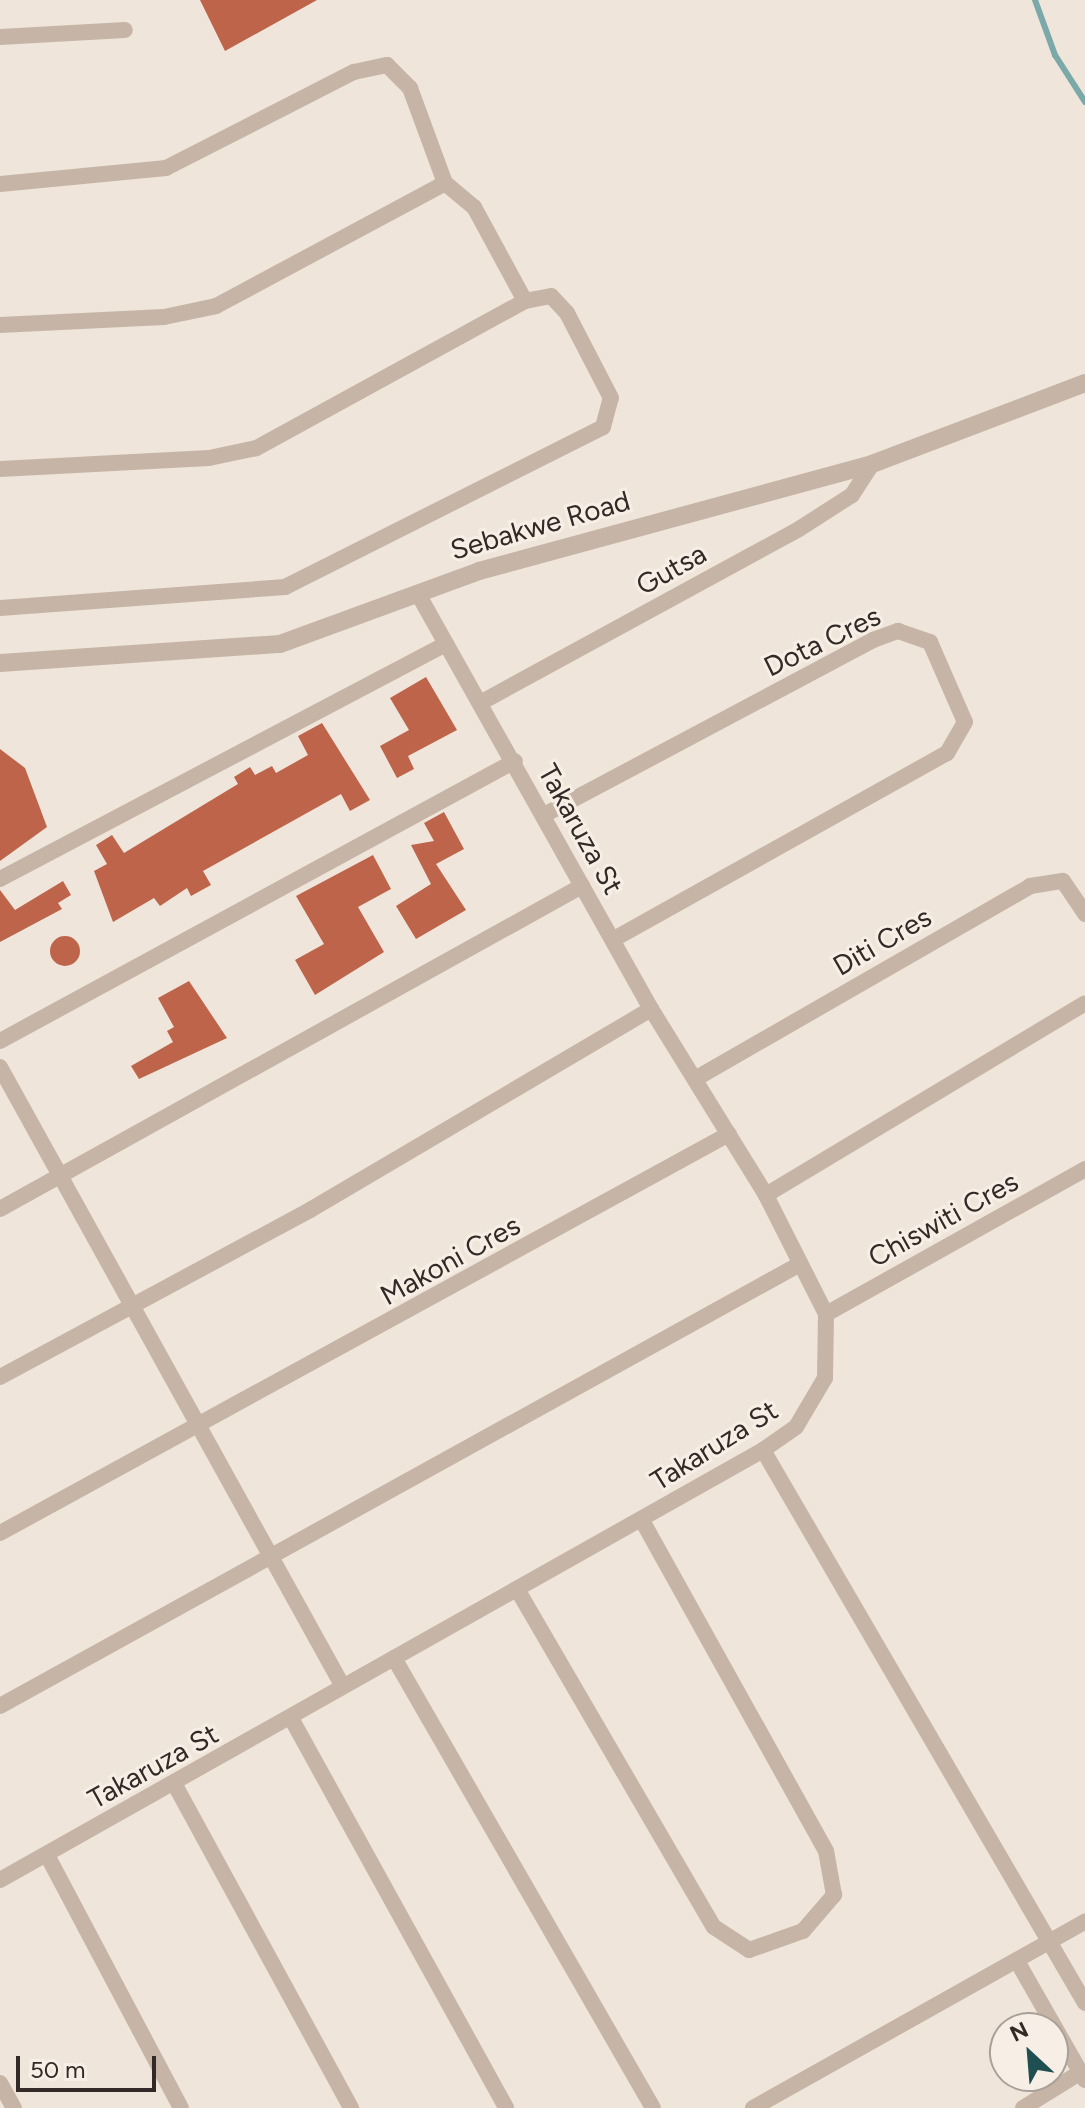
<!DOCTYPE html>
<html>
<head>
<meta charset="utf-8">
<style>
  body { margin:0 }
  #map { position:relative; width:1085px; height:2108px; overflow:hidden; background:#efe5da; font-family:Figtree,sans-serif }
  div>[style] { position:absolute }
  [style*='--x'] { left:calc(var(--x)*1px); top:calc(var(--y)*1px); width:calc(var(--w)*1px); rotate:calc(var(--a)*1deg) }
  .stream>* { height:6px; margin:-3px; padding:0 3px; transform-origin:3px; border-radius:3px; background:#7ba9aa }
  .building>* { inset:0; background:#bd644a }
  .round { border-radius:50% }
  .minor>* { height:16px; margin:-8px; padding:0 8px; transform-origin:8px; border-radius:8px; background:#c6b5a7 }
  .tertiary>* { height:18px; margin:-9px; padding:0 9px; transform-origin:9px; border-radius:9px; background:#c6b5a7 }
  span { translate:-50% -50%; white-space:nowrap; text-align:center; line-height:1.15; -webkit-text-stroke:6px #f7efe5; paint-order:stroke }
  .street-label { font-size:28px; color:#332a27 }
  .north { position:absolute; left:989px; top:2012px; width:80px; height:80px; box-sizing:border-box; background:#f7efe5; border:2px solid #a9a099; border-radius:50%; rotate:334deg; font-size:22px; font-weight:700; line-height:32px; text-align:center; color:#332a27 }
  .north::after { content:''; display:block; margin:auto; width:28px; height:36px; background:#1f4f51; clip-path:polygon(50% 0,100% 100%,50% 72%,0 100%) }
  .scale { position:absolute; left:16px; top:2056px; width:140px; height:36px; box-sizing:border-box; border:4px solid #332a27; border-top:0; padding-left:10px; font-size:24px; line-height:28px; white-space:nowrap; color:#332a27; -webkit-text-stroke:6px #f7efe5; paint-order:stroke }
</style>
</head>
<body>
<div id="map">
  <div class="stream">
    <div style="--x:1035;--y:0;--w:59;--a:70"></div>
    <div style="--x:1055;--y:55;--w:56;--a:57.4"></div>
  </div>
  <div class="building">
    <div style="clip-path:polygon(200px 0,317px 0,225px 51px)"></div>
    <div style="clip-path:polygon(426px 677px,457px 730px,408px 756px,414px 769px,397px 778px,380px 746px,409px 730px,390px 698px)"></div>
    <div style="clip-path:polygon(322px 723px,370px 800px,350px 811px,341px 794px,203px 871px,211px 885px,191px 896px,187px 888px,160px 906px,154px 898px,113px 922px,94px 871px,107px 864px,96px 845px,112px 835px,124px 853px,238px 784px,234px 777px,250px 767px,255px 775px,272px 766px,276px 773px,308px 755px,298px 736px)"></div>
    <div style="clip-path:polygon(0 749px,25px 768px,47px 827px,0 861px)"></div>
    <div style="clip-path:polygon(444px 812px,464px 849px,436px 864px,466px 910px,416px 939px,396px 906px,431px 884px,411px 845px,434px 841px,424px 823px)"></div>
    <div style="clip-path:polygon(373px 855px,391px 889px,358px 907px,384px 952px,315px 995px,295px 960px,324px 944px,296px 896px)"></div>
    <div style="clip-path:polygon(63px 881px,71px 895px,58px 903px,62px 909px,0 942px,0 890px,15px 910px)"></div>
    <div class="round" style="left:50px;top:936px;width:30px;height:30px"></div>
    <div style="clip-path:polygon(189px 981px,227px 1038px,139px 1079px,131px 1066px,173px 1042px,167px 1031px,174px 1027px,158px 998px)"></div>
  </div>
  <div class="minor">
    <div style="--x:0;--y:37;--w:125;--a:-3.2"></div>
    <div style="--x:0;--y:184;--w:167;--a:-5.5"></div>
    <div style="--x:166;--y:168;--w:211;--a:-27.1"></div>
    <div style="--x:354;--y:72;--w:34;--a:-12"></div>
    <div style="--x:387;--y:65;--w:33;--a:45"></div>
    <div style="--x:410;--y:88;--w:101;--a:69.8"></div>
    <div style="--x:445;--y:183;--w:38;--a:40"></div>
    <div style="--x:474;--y:207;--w:107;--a:61.5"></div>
    <div style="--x:525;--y:301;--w:307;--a:151.3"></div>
    <div style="--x:256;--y:448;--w:48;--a:168"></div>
    <div style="--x:209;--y:458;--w:209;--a:177"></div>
    <div style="--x:0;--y:325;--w:164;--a:-2.8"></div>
    <div style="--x:164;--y:317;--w:53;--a:-11.9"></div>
    <div style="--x:216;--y:306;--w:260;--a:-28.2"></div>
    <div style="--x:0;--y:608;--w:286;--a:-4.2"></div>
    <div style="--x:285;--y:587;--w:356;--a:-26.7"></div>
    <div style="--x:603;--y:427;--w:30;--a:-75"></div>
    <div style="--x:611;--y:398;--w:96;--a:-117.4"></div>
    <div style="--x:567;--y:313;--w:23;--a:-133"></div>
    <div style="--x:551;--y:296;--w:26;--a:169"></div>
    <div style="--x:480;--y:703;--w:363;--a:-28.6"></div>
    <div style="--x:799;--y:529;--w:63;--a:-32.7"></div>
    <div style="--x:852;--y:495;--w:37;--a:-57"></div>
    <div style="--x:544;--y:815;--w:373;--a:-28"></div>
    <div style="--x:873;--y:640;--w:27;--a:-20"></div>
    <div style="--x:898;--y:631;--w:34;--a:19"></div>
    <div style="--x:930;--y:642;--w:87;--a:66.4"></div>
    <div style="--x:965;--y:722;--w:36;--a:120"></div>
    <div style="--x:947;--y:753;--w:383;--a:150.8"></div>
    <div style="--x:0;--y:879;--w:504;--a:-27.79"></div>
    <div style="--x:0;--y:1041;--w:586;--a:-28.53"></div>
    <div style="--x:0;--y:1067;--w:706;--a:61.04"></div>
    <div style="--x:695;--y:1079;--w:387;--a:-29.9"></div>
    <div style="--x:1030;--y:886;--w:33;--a:-9"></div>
    <div style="--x:1063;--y:881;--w:40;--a:56"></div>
    <div style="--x:766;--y:1195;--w:372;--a:-31"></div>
    <div style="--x:0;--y:1209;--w:666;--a:-29.03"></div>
    <div style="--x:826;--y:1314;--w:297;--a:-29.2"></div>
    <div style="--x:0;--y:1377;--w:352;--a:-28.3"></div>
    <div style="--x:310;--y:1210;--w:396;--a:-30.5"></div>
    <div style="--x:763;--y:1450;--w:640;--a:59.79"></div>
    <div style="--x:0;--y:1533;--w:831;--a:-28.69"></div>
    <div style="--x:517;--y:1589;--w:391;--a:59.8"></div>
    <div style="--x:714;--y:1927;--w:42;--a:33.3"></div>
    <div style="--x:749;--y:1950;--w:57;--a:-19.4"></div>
    <div style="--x:803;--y:1931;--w:48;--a:-49.3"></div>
    <div style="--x:834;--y:1895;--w:45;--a:-100.3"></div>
    <div style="--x:826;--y:1851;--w:378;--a:-119.1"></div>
    <div style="--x:394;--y:1658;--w:519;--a:60.08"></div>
    <div style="--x:0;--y:1706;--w:914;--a:-28.92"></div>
    <div style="--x:291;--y:1718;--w:445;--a:61.1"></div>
    <div style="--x:175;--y:1785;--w:368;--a:61.4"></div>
    <div style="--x:47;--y:1855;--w:286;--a:62.1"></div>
    <div style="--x:0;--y:1880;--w:876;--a:-29.4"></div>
    <div style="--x:763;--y:1450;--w:40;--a:-34.9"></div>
    <div style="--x:796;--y:1427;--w:57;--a:-59.4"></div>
    <div style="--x:825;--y:1378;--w:64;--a:-89.1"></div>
    <div style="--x:826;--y:1314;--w:133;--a:-116.8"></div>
    <div style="--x:766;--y:1195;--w:219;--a:-121.7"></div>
    <div style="--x:651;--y:1009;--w:477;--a:-119.3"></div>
    <div style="--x:1017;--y:1961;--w:137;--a:60.3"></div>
    <div style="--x:0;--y:2083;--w:29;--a:61"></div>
    <div style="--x:753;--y:2108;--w:381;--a:-29.3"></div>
    <div style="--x:1023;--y:2108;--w:68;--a:-31.8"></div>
  </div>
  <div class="tertiary">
    <div style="--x:0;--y:663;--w:281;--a:-3.9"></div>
    <div style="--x:280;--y:644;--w:212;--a:-20.1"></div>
    <div style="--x:479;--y:571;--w:407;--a:-15.2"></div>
    <div style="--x:872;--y:464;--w:228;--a:-20.8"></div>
  </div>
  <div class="street-label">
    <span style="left:540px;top:525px;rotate:-16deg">Sebakwe Road</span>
    <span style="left:671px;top:569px;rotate:-29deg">Gutsa</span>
    <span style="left:822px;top:641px;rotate:-26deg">Dota Cres</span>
    <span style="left:581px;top:829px;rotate:61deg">Takaruza St</span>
    <span style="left:882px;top:941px;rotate:-30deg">Diti Cres</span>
    <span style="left:943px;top:1219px;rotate:-29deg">Chiswiti Cres</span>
    <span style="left:450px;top:1260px;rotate:-29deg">Makoni Cres</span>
    <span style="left:714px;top:1445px;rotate:-32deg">Takaruza St</span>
    <span style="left:153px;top:1766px;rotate:-29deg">Takaruza St</span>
  </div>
  <div class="north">N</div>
  <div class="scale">50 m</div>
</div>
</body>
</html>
